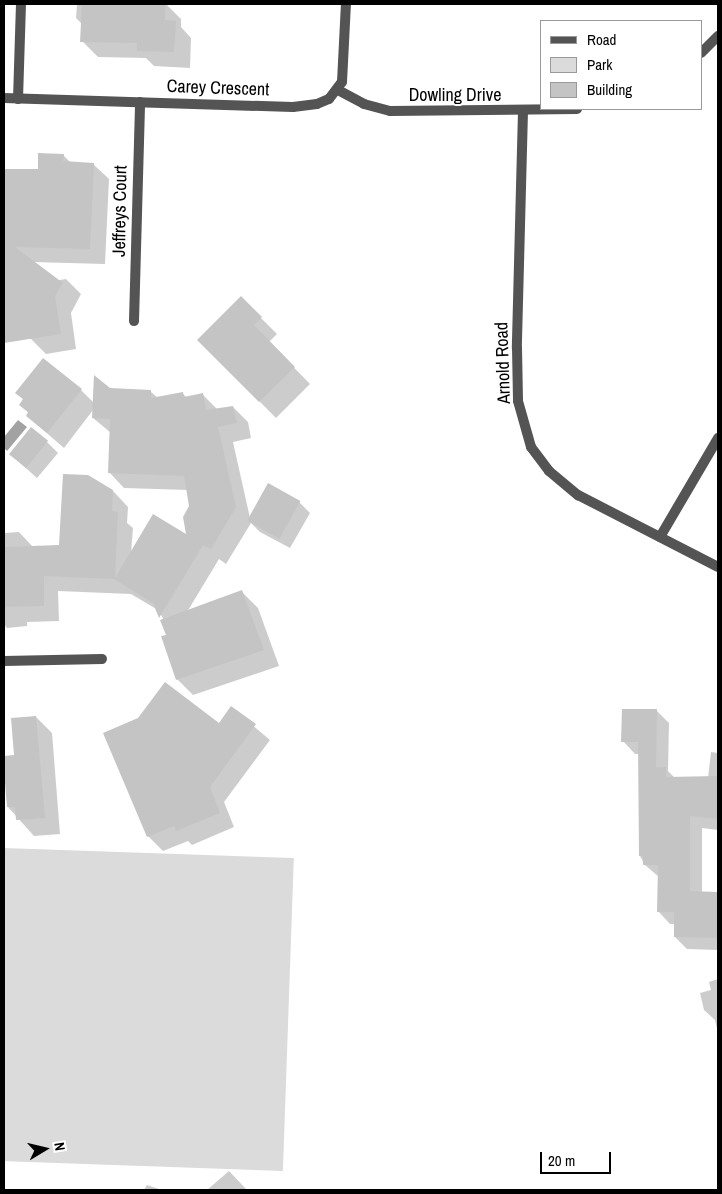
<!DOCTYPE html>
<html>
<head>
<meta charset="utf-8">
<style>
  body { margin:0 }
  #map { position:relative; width:722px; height:1194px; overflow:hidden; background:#fff; font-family:"Archivo Narrow",sans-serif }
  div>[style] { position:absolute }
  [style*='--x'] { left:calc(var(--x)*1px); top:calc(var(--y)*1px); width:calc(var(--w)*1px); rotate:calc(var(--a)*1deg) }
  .green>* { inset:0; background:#dbdbdb; transform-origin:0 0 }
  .water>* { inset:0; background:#a2a2a2 }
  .shadow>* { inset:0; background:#0003 }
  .building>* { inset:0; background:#c4c4c4; transform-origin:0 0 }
  .minor>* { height:10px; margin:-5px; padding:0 5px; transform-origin:5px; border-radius:5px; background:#545454 }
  span { translate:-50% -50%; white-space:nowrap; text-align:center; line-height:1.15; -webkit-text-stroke:4px #fff; paint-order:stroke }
  .street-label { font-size:18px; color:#000 }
  .frame { position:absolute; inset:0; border:5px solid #000; pointer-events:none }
  .legend { position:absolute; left:540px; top:20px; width:162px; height:90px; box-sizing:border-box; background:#fff; border:1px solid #999; margin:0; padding:6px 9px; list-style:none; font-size:15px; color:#000 }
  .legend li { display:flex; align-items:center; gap:10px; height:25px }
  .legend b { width:25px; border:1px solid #999 }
  .north { position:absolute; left:20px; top:1124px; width:50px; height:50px; -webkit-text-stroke:4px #fff; paint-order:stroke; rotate:81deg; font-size:14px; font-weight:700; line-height:20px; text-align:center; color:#000 }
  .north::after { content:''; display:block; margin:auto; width:18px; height:22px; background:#000; clip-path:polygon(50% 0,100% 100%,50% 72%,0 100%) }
  .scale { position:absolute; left:540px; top:1152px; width:71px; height:22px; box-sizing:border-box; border:2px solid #000; border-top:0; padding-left:6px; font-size:15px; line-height:18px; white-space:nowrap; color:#000; -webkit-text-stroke:4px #fff; paint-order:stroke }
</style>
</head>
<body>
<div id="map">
  <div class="green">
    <div style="left:4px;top:848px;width:290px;height:313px;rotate:2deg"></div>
  </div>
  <div class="water">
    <div style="clip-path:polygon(18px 420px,27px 427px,7px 451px,4px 448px,4px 437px)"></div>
  </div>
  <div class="shadow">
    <div style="clip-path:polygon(77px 4px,166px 4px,181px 19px,181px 27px,191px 38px,190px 68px,154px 66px,146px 58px,98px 57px,82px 41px,82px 24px,76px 18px)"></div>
    <div style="clip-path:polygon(63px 155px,71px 163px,93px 164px,109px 179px,105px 264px,32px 262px,43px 273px,4px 272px,4px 170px,39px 170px)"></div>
    <div style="clip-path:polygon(66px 279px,81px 294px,71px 313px,76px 349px,46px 354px,30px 338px,30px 321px,4px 320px,4px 289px)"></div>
    <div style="clip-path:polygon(241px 298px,277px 334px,269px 342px,310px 384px,276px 418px,199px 340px)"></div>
    <div style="clip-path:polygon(110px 389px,151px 392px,158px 398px,182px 393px,186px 397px,202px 394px,218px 410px,233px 407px,248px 422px,251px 438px,233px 442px,250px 518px,299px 502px,310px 513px,290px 548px,260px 532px,251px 523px,226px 564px,219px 559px,187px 612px,242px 592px,258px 608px,279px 666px,193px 695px,177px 679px,164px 620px,158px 610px,131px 594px,58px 591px,59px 621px,27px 622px,27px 626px,7px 628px,4px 624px,4px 533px,19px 532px,33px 547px,60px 546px,113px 491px,128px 507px,127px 523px,133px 528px,131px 553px,188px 537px,191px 506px,188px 490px,124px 488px,109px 472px,111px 433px,93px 418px,93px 410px,64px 448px,27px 416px,29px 413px,20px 405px,24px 400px,17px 393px,81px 390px,94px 403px)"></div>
    <div style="clip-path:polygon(47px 442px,58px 453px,37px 478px,10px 454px)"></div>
    <div style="clip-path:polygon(232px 708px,270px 740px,224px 802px,234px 827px,192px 845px,188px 841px,163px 851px,148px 836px)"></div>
    <div style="clip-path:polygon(657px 711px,669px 723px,668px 771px,675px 778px,708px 778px,711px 752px,718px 753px,718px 830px,702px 828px,702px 893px,718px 893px,718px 950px,687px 949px,675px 937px,675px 924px,670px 924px,658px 911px,659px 877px,645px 865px,640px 856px,640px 754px,635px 754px,623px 741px)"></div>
    <div style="clip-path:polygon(36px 717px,52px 733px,60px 834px,34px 836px,8px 807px,4px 757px,15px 756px)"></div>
    <div style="clip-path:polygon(718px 979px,718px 1033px,715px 1020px,704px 1010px,700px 993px,711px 990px,709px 982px)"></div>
    <div style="clip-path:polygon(229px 1171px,247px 1190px,207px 1190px)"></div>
    <div style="clip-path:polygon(147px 1185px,162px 1190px,144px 1190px)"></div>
  </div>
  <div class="building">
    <div style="clip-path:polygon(82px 4px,165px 4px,165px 20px,176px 21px,174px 52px,137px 51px,137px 43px,80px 42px)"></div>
    <div style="clip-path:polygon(38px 153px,64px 154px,63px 161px,94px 163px,90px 249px,15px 247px,63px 283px,55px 296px,61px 334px,4px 343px,4px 169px,38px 169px)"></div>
    <div style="clip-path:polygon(241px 296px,262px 317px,254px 325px,295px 367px,259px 402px,197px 340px)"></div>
    <div style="clip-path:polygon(43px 358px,82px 389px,47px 433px,26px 416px,28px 412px,19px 405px,23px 399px,15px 393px)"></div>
    <div style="clip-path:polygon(94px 375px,110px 388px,151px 390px,151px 398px,183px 392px,184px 397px,203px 393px,206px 410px,233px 406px,237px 423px,218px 427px,236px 507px,211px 549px,203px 545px,159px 618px,153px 603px,114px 579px,44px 576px,44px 606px,4px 607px,4px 547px,59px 545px,63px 474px,88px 475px,113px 490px,112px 511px,118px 512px,115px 578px,153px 514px,186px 534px,183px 517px,189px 506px,184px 476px,108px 473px,110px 419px,92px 418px)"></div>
    <div style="left:31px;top:427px;width:22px;height:35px;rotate:39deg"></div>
    <div style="left:268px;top:483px;width:37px;height:43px;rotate:29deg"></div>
    <div style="clip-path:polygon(242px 590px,264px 650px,176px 680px,161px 636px,166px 635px,160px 620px)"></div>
    <div style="clip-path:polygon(165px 682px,219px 723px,231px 706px,256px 724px,210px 787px,220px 813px,176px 831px,174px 826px,147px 837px,103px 733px,138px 718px)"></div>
    <div style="clip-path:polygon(622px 709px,657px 709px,656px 767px,666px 767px,666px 777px,718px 776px,718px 819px,690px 816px,690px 891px,718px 892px,718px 938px,674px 937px,674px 912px,657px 912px,658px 865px,643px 865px,643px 856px,639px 856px,638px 742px,621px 742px)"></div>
    <div style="clip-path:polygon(36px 716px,45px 818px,16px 820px,15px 807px,7px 807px,4px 770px,4px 756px,14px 755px,11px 718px)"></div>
  </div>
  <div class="minor">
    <div style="--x:701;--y:53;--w:24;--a:-45"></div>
    <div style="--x:338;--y:90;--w:30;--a:28"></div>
    <div style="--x:364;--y:104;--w:27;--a:15"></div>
    <div style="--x:390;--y:111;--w:187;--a:-0.6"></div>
    <div style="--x:4;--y:98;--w:289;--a:1.8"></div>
    <div style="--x:293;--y:107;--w:24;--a:-7"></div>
    <div style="--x:317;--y:104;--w:13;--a:-23"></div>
    <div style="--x:329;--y:99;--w:21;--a:-53"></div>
    <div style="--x:342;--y:82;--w:78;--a:-87.1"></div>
    <div style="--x:18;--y:99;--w:95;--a:-88.2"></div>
    <div style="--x:523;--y:111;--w:237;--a:91.5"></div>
    <div style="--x:517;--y:348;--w:53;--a:88.9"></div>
    <div style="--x:518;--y:401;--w:48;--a:74.2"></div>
    <div style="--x:531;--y:447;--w:30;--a:53"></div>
    <div style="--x:549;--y:471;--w:38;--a:40"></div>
    <div style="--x:578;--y:495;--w:157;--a:27.2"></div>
    <div style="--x:134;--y:321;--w:219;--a:-88.4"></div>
    <div style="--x:660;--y:537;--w:115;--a:-59.6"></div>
    <div style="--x:4;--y:661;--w:98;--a:-1.2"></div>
  </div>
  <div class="street-label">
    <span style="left:218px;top:88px;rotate:2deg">Carey Crescent</span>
    <span style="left:455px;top:95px">Dowling Drive</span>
    <span style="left:120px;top:211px;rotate:-89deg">Jeffreys Court</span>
    <span style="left:503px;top:363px;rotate:-92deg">Arnold Road</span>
  </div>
  <div class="frame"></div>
  <ul class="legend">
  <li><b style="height:6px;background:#545454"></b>Road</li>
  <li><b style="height:14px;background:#dbdbdb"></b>Park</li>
  <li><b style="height:14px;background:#c4c4c4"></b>Building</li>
  </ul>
  <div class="north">N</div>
  <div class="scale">20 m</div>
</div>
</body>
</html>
